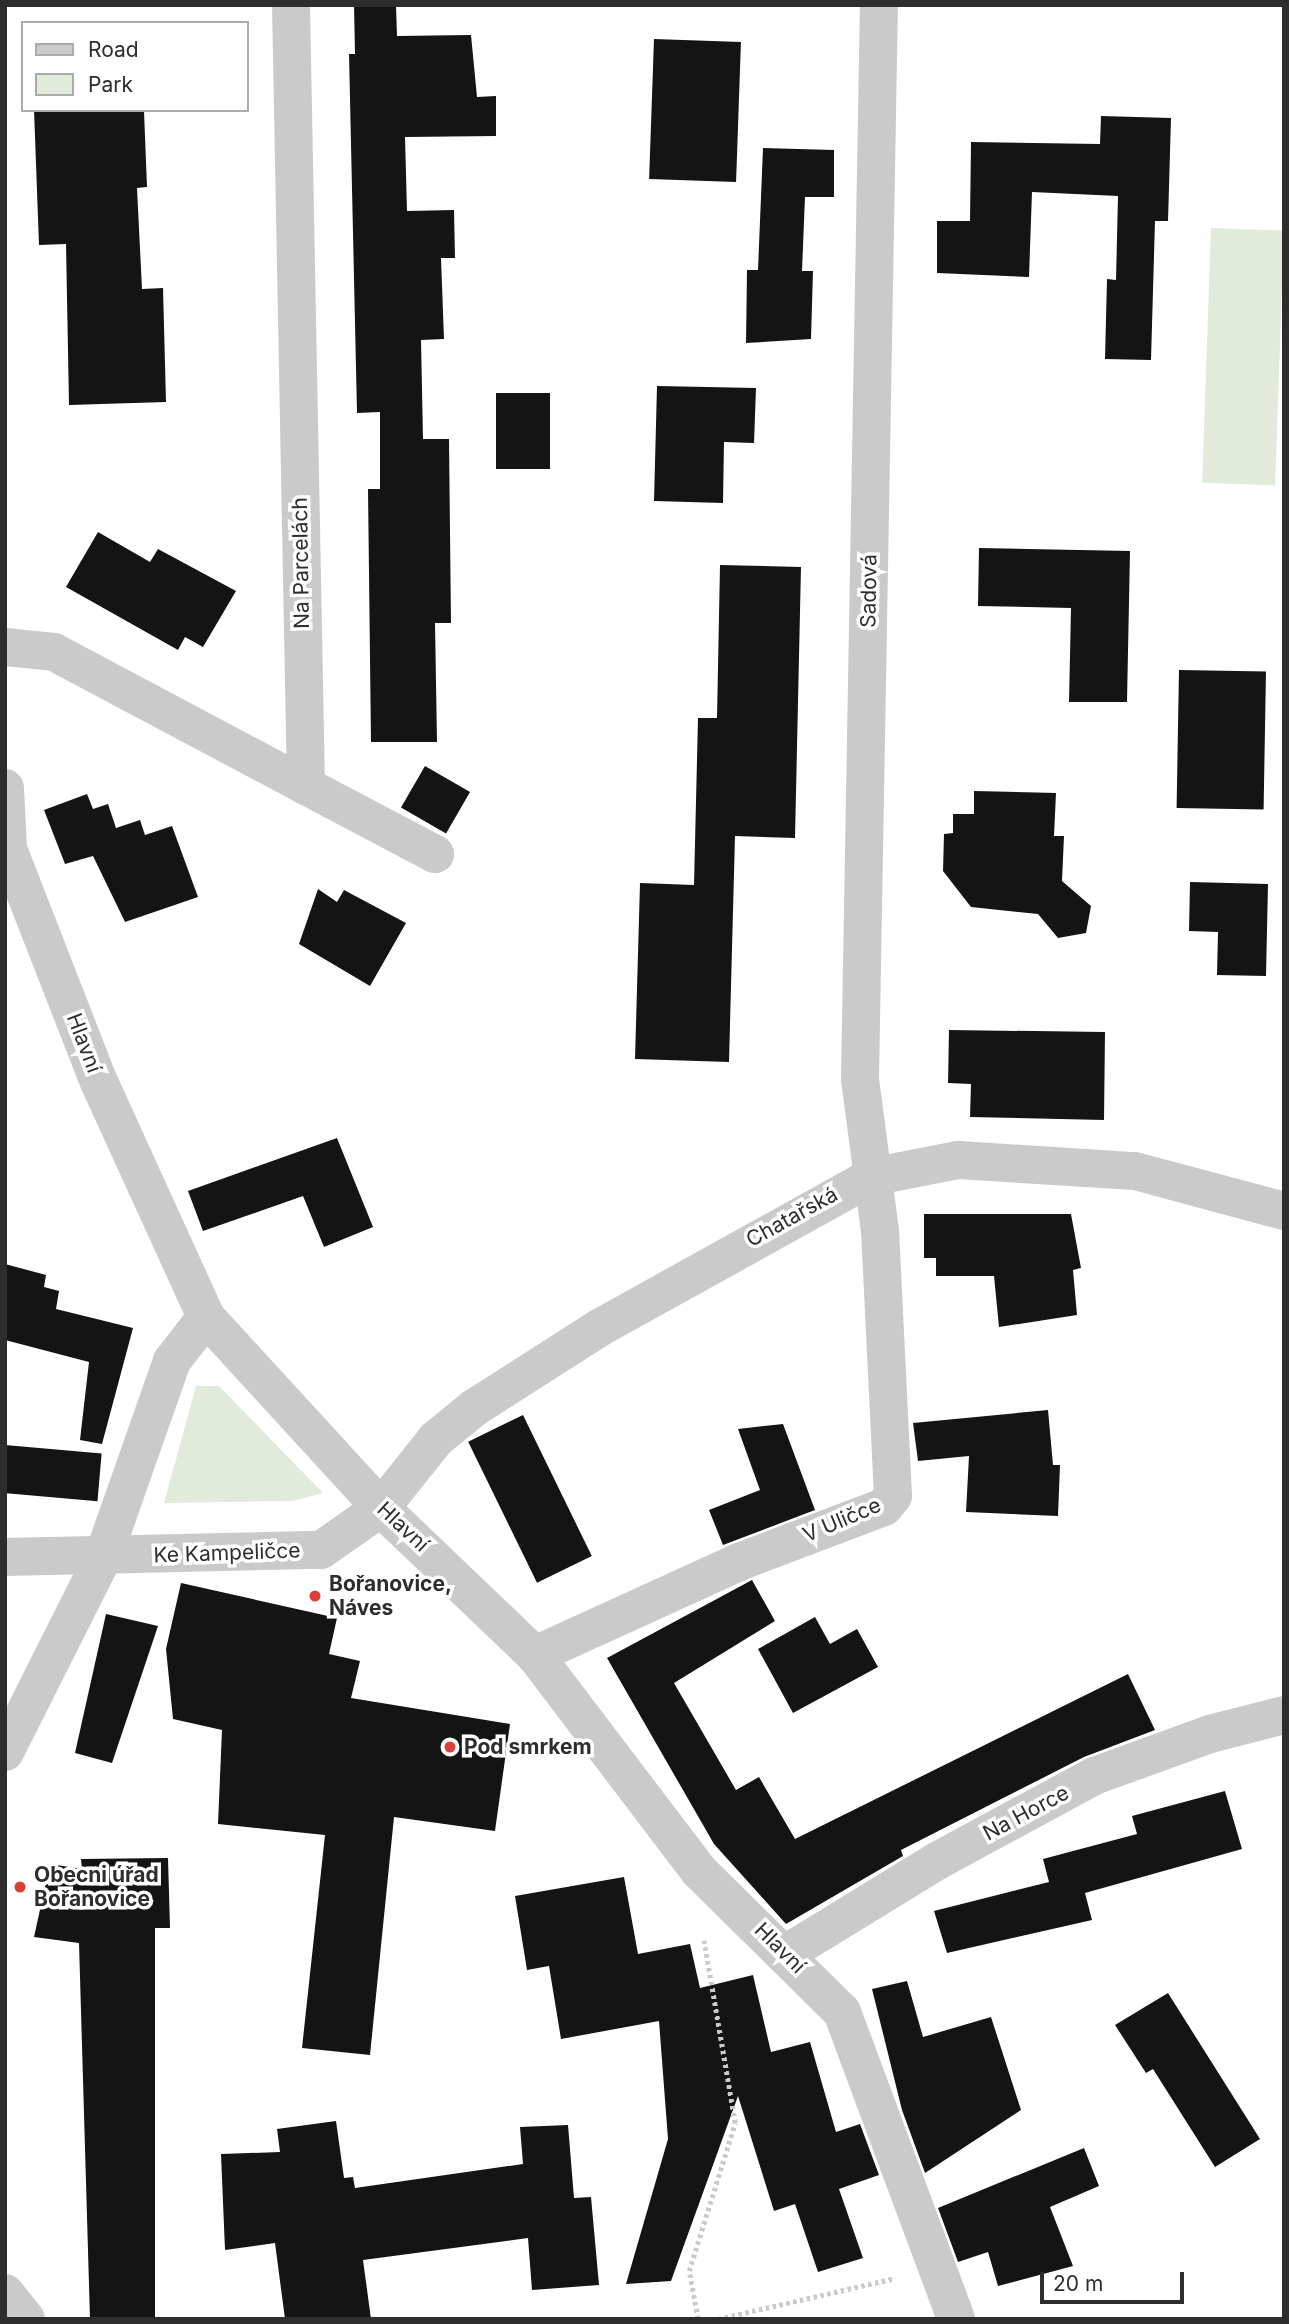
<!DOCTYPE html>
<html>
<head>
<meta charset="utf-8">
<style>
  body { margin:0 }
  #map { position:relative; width:1289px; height:2324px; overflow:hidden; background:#fff; font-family:Inter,sans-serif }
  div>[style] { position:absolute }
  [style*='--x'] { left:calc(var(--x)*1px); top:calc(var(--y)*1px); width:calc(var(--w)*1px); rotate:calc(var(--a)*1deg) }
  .green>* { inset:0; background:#e1eadb; transform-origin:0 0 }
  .building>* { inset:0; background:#141414; transform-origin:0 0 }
  .path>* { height:4.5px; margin-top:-2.25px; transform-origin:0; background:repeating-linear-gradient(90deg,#cacaca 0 3.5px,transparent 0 7px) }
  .minor>* { height:38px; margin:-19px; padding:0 19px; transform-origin:19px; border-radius:19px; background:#cacaca }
  .dots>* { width:19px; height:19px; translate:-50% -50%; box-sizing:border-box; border:4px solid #fff; border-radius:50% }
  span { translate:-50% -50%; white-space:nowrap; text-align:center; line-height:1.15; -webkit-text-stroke:7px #fff; paint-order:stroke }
  .street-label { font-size:21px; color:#2d2d2d }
  .poi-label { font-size:21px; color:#2d2d2d; font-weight:700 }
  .left { translate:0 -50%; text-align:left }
  .frame { position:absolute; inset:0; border:7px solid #2d2d2d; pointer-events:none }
  .legend { position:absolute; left:21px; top:21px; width:228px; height:91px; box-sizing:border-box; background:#fff; border:2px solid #ababab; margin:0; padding:9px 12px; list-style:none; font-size:21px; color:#2d2d2d }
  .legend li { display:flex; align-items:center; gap:14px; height:35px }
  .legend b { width:35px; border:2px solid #ababab }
  .scale { position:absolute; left:1040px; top:2272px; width:144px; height:32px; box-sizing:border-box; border:4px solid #2d2d2d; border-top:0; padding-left:9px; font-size:21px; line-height:24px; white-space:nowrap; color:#2d2d2d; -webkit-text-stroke:5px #fff; paint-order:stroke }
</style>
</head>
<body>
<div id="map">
  <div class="green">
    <div style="left:1211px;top:228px;width:73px;height:255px;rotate:2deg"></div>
    <div style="clip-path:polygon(196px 1386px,219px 1386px,323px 1493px,292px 1501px,164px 1503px)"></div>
  </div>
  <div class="building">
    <div style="clip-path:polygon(354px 5px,396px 5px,397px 36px,471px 35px,477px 97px,496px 96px,496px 136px,405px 137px,407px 211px,454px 210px,455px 258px,441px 258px,444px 339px,421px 340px,423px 439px,449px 439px,451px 623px,435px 623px,437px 742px,371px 742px,368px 489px,380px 489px,380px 412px,357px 413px,349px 54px,355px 54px)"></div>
    <div style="left:654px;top:39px;width:87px;height:140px;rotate:2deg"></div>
    <div style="clip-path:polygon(34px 110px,144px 111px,147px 187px,137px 188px,142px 289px,163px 288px,166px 402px,69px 405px,66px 244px,39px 245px)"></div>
    <div style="clip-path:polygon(1101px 116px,1171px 118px,1168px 221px,1155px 221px,1151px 360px,1105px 359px,1107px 279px,1116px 280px,1118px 196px,1032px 192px,1029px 277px,937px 273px,937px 221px,970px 221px,971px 142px,1100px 144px)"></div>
    <div style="clip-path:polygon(763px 148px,834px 150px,834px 197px,805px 197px,802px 271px,813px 271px,811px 339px,746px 343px,747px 270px,758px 270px)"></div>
    <div style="clip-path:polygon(657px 386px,756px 388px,754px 443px,724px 442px,723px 503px,654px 501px)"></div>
    <div style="left:550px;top:393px;width:76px;height:54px;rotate:90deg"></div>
    <div style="clip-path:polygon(98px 532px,150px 562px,158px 549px,236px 591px,203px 647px,185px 637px,178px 650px,66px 587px)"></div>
    <div style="clip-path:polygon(979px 548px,1130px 551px,1127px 702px,1069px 702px,1071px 608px,978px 606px)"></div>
    <div style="clip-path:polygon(720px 565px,801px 567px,795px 838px,735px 836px,729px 1062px,635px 1059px,640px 883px,694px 885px,698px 718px,717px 718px)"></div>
    <div style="left:1179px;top:670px;width:87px;height:138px;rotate:1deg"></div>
    <div style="left:425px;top:766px;width:52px;height:48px;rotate:30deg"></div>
    <div style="clip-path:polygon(974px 791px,1056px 793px,1054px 836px,1064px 836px,1062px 881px,1091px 906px,1086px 933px,1058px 938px,1038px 914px,971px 907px,943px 871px,944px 834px,953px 833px,953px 814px,974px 814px)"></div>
    <div style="clip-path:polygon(87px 794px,93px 809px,108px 804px,116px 828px,140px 820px,145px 835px,172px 826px,198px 897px,125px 922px,93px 856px,65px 864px,44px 810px)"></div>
    <div style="clip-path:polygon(1190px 882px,1268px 884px,1266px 976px,1217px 975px,1218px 932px,1189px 931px)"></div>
    <div style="clip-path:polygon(318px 889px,337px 902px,344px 890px,406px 923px,370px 986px,299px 944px)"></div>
    <div style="clip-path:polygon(949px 1030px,1105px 1032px,1104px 1120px,970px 1117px,971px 1084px,948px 1083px)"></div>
    <div style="clip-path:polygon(337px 1138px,373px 1227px,324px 1247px,303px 1196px,203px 1231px,188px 1191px)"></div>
    <div style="clip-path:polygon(924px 1214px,1071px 1214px,1081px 1268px,1073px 1270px,1077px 1315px,999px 1327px,994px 1276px,936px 1276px,936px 1258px,924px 1258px)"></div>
    <div style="clip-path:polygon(5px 1264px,46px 1275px,44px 1287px,59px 1291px,56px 1309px,133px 1328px,102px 1444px,80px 1440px,89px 1362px,5px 1340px)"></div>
    <div style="clip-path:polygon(1048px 1410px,1053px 1465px,1060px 1465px,1058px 1516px,966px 1512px,969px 1456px,918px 1461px,913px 1423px)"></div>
    <div style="left:523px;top:1415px;width:157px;height:61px;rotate:64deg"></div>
    <div style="clip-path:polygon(783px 1424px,815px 1510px,723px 1545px,709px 1510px,760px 1490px,738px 1429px)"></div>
    <div style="left:5px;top:1445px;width:97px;height:48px;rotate:5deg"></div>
    <div style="clip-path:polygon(752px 1580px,775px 1621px,674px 1683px,736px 1790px,759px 1777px,795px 1839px,1128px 1674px,1155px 1730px,1084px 1757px,901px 1850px,903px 1856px,786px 1924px,714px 1844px,607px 1658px)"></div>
    <div style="clip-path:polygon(181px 1583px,337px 1618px,329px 1654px,360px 1661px,351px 1698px,510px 1724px,495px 1831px,394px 1817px,370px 2055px,302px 2048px,325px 1835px,218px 1824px,222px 1730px,173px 1719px,166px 1649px)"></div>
    <div style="clip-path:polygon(106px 1614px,158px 1626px,112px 1763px,75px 1753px)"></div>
    <div style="clip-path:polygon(815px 1617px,830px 1644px,857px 1629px,878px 1667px,793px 1713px,758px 1649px)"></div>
    <div style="clip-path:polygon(1225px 1791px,1242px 1849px,1085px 1893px,1092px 1920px,947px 1953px,934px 1911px,1049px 1882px,1043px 1859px,1137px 1834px,1132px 1816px)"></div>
    <div style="clip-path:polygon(168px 1858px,170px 1928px,155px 1928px,155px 2319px,90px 2319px,79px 1943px,34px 1937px,50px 1864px,82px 1869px,81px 1859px)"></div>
    <div style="clip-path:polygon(624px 1877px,638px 1954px,690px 1944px,700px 1988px,753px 1975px,771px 2052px,810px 2042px,836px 2132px,860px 2124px,879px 2175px,839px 2189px,863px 2258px,818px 2272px,795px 2204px,774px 2211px,738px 2096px,671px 2281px,626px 2284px,668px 2139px,659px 2021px,561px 2039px,549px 1966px,527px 1970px,515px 1896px)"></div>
    <div style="clip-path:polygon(907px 1981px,923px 2037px,991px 2017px,1021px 2110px,925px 2173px,902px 2110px,872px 1989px)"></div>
    <div style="clip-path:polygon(1168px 1993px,1260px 2139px,1215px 2167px,1153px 2069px,1146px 2073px,1115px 2025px)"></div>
    <div style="clip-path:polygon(336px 2121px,344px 2178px,353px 2177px,355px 2188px,523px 2164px,520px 2127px,568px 2125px,574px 2198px,591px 2197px,599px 2285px,532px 2290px,528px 2238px,363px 2260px,371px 2319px,285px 2319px,275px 2243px,225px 2250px,221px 2154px,280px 2152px,277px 2129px)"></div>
    <div style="clip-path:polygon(1084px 2148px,1099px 2186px,1050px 2207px,1073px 2266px,998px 2286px,988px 2252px,958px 2262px,938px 2208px)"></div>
  </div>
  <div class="path">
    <div style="--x:698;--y:2319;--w:49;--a:-100.6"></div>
    <div style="--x:689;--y:2271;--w:155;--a:-72.7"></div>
    <div style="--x:735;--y:2123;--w:185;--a:-99.7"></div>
    <div style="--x:718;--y:2319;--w:182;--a:-13"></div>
  </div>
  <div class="minor">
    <div style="--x:5;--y:647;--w:49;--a:5.8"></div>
    <div style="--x:54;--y:652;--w:285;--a:28"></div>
    <div style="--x:306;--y:786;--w:781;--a:-91.1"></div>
    <div style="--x:306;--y:786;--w:146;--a:27.8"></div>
    <div style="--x:5;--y:788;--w:61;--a:87.2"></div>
    <div style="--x:8;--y:849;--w:250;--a:68.7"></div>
    <div style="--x:99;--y:1082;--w:258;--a:65.5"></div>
    <div style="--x:206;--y:1317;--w:259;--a:47.5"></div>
    <div style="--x:381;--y:1508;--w:213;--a:43.7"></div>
    <div style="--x:535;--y:1655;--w:271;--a:52.8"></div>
    <div style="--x:699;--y:1871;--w:201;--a:44.6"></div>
    <div style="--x:842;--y:2012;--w:327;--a:69.6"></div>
    <div style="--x:5;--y:1557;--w:316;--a:-1.3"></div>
    <div style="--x:321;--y:1550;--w:73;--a:-35"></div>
    <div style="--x:381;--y:1508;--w:88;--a:-51.4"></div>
    <div style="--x:436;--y:1439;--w:49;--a:-39.2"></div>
    <div style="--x:474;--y:1408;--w:148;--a:-32.6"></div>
    <div style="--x:599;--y:1328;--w:311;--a:-29"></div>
    <div style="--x:871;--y:1177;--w:89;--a:-11.1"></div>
    <div style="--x:958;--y:1160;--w:177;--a:3.6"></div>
    <div style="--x:1135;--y:1171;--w:154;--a:15"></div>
    <div style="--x:535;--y:1655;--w:224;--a:-24.5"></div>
    <div style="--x:739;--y:1562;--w:155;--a:-20.8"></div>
    <div style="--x:884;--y:1507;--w:14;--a:-51"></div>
    <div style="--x:893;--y:1496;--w:265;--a:-92.8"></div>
    <div style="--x:880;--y:1231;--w:153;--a:-97.5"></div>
    <div style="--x:860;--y:1079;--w:1074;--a:-88.99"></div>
    <div style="--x:5;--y:1752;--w:218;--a:-63.3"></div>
    <div style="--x:103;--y:1557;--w:208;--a:-70.6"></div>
    <div style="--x:172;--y:1361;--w:56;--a:-52.3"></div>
    <div style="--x:787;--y:1953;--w:176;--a:-31.5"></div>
    <div style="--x:937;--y:1861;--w:179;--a:-28.4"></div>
    <div style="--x:1094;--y:1776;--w:123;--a:-19.9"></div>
    <div style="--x:1210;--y:1734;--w:76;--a:-14.4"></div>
    <div style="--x:5;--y:2293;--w:33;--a:51"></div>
  </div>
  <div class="dots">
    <div style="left:315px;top:1596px;background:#db4038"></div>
    <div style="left:450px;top:1747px;background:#db4038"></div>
    <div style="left:20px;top:1887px;background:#db4038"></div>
  </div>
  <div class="street-label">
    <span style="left:301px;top:563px;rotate:-91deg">Na Parcelách</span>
    <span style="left:869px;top:591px;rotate:-89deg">Sadová</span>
    <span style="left:84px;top:1043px;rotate:69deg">Hlavní</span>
    <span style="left:792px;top:1217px;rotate:-29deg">Chatařská</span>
    <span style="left:842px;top:1520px;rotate:-23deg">V Uličce</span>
    <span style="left:403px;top:1527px;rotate:43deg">Hlavní</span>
    <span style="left:227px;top:1553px;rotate:-2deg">Ke Kampeličce</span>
    <span style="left:1026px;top:1813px;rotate:-28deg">Na Horce</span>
    <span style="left:780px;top:1948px;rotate:45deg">Hlavní</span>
  </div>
  <div class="poi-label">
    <span class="left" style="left:329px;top:1596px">Bořanovice,<br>Náves</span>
    <span class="left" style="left:464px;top:1747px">Pod smrkem</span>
    <span class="left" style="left:34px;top:1887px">Obecni úřad<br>Bořanovice</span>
  </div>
  <div class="frame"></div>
  <ul class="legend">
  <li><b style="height:9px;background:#cacaca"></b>Road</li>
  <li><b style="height:19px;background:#e1eadb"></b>Park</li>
  </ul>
  <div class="scale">20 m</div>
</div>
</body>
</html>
